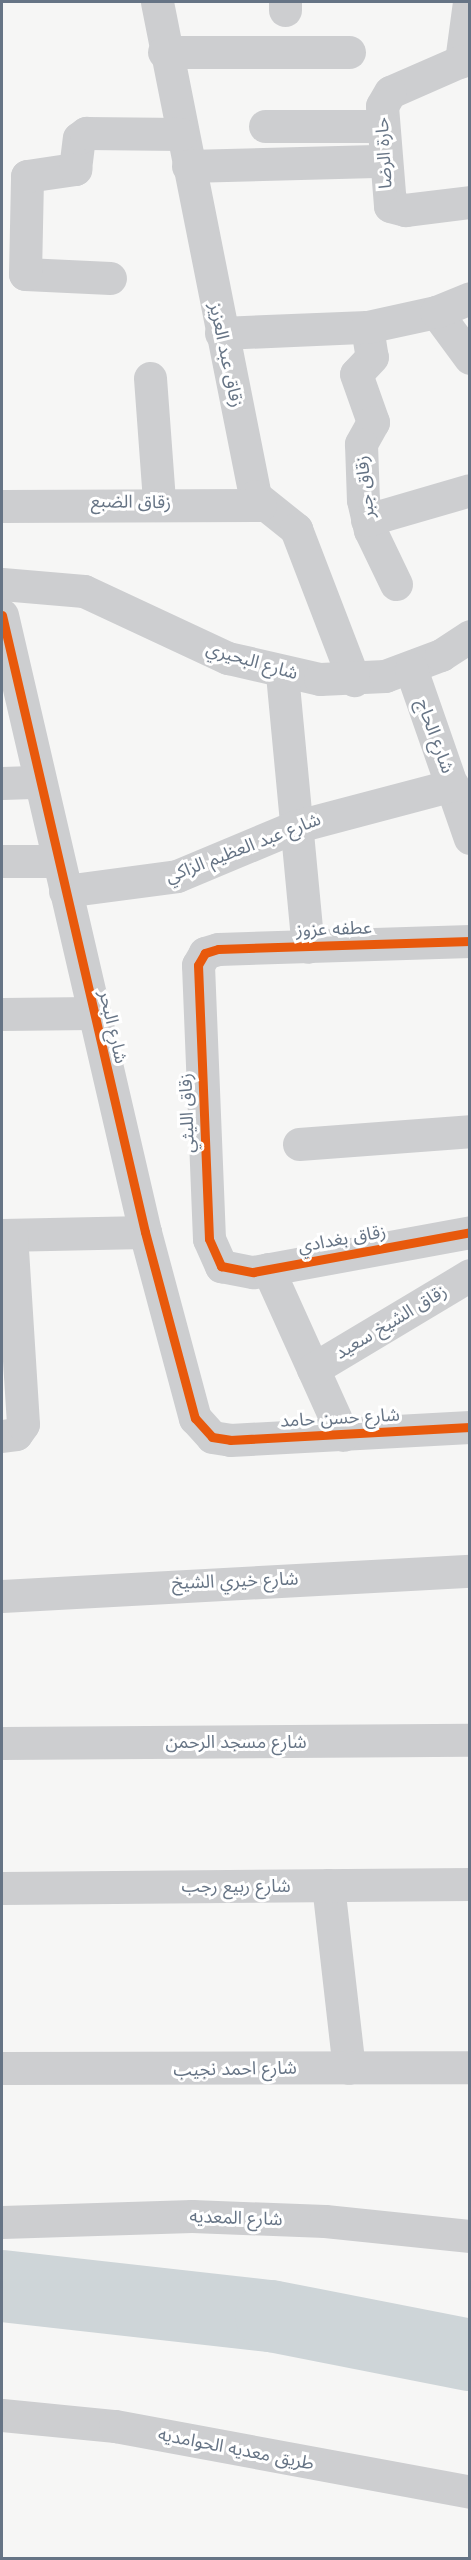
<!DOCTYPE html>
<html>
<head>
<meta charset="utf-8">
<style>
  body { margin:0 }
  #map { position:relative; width:471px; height:2560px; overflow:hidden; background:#f6f6f5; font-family:Jost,"Noto Sans Arabic",sans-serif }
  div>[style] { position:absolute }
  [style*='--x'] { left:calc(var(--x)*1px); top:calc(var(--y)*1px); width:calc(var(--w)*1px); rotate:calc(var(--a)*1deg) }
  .river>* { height:72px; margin:-36px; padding:0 36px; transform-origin:36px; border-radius:36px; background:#ced5d8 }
  .street>* { height:33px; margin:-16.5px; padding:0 16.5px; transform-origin:16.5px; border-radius:16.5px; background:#cdced0 }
  .cycleway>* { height:9px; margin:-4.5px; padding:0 4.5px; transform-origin:4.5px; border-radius:4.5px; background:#e8590c }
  span { translate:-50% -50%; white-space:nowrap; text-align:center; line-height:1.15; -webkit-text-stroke:6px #fff; paint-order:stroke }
  .street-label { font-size:18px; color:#667485 }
  .frame { position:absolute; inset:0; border:3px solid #667485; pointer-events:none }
</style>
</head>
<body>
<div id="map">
  <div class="river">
    <div style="--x:2;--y:2286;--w:271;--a:6.4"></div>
    <div style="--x:271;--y:2316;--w:203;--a:11.1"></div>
  </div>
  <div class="street">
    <div style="--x:157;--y:2;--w:504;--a:78.78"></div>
    <div style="--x:255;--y:496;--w:53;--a:38.8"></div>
    <div style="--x:296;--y:529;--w:162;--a:69"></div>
    <div style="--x:285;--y:2;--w:8;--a:90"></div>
    <div style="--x:469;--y:2;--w:60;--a:97.7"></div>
    <div style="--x:461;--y:61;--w:77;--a:156.4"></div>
    <div style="--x:390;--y:92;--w:16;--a:120"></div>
    <div style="--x:382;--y:106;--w:100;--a:85.4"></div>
    <div style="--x:390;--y:206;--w:16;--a:15"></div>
    <div style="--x:405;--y:210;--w:65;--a:-7"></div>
    <div style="--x:164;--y:52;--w:185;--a:0"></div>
    <div style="--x:265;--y:126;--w:118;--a:0"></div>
    <div style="--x:188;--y:166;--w:197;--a:-1.5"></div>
    <div style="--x:110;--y:278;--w:85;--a:-177.3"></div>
    <div style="--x:25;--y:274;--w:98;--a:-88.8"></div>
    <div style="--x:27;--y:176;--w:49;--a:-8.3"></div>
    <div style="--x:75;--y:169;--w:31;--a:-83"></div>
    <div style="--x:79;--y:138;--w:9;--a:-36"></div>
    <div style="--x:86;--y:133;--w:95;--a:0.6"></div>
    <div style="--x:436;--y:312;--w:57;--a:53.5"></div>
    <div style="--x:367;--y:327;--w:30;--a:81"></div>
    <div style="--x:372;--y:357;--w:23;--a:133"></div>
    <div style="--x:356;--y:374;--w:51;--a:70.5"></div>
    <div style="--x:373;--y:422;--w:25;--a:119"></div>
    <div style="--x:361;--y:444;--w:56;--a:88"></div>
    <div style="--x:363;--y:500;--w:31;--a:77"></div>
    <div style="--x:370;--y:530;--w:60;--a:64.3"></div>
    <div style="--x:221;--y:333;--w:146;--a:-2.4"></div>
    <div style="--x:367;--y:327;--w:71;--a:-12.3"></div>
    <div style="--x:436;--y:312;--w:37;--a:-22"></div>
    <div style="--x:150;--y:378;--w:124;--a:85.8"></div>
    <div style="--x:2;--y:506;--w:258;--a:-0.2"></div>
    <div style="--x:367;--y:520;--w:107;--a:-16.2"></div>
    <div style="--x:2;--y:584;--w:82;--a:4.9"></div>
    <div style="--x:84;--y:591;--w:159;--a:25"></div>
    <div style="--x:228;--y:658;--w:94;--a:12.9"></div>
    <div style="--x:320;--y:679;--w:65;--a:-2.6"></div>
    <div style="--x:385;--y:676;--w:60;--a:-20.6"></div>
    <div style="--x:441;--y:655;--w:35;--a:-33"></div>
    <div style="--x:2;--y:615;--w:633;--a:76.95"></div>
    <div style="--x:145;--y:1232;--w:193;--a:75"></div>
    <div style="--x:195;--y:1418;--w:25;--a:48"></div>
    <div style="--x:212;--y:1437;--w:18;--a:9"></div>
    <div style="--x:230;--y:1440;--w:240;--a:-3.1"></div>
    <div style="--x:411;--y:669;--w:179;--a:70.8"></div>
    <div style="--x:282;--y:674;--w:274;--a:84.6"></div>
    <div style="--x:2;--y:783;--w:38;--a:-2"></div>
    <div style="--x:2;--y:861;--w:56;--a:0"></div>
    <div style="--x:65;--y:891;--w:113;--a:-7.6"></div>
    <div style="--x:177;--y:876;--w:127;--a:-22.7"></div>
    <div style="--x:294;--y:827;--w:164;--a:-14.8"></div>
    <div style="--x:470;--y:941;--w:252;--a:178.2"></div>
    <div style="--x:218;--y:949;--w:14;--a:163"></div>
    <div style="--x:205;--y:953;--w:14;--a:120"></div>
    <div style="--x:198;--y:965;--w:274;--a:87.7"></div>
    <div style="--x:209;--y:1239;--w:30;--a:66"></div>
    <div style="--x:221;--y:1266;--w:33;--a:11"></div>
    <div style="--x:253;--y:1272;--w:221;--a:-10.4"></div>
    <div style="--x:2;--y:1014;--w:90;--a:-0.6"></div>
    <div style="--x:299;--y:1144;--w:171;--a:-4.3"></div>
    <div style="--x:2;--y:1235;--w:143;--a:-1.2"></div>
    <div style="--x:268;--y:1269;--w:182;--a:65.7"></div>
    <div style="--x:313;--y:1369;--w:183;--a:-30.9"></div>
    <div style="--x:2;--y:1436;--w:14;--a:-8"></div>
    <div style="--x:16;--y:1434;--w:12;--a:-55"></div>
    <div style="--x:23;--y:1424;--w:189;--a:-93.6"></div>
    <div style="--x:2;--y:1596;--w:469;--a:-3.1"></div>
    <div style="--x:2;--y:1743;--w:468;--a:-0.4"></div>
    <div style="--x:328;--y:1885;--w:184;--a:83.5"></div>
    <div style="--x:2;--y:1888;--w:468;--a:-0.5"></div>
    <div style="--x:2;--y:2068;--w:468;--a:-0.1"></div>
    <div style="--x:2;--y:2222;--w:190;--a:-1.8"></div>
    <div style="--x:192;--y:2216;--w:133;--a:2.2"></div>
    <div style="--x:325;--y:2221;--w:146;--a:5.9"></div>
    <div style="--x:2;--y:2415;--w:114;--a:5.6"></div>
    <div style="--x:115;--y:2426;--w:361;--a:10.5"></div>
  </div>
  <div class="cycleway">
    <div style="--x:2;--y:615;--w:633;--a:76.95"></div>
    <div style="--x:145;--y:1232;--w:193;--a:75"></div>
    <div style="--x:195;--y:1418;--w:25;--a:48"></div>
    <div style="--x:212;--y:1437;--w:18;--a:9"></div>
    <div style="--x:230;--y:1440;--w:240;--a:-3.1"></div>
    <div style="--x:470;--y:941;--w:252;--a:178.2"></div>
    <div style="--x:218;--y:949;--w:14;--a:163"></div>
    <div style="--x:205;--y:953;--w:14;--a:120"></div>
    <div style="--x:198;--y:965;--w:274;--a:87.7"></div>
    <div style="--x:209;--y:1239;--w:30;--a:66"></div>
    <div style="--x:221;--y:1266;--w:33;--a:11"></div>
    <div style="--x:253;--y:1272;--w:221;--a:-10.4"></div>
  </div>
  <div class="street-label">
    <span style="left:384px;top:153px;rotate:-93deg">حارة الرضا</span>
    <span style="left:226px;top:355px;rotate:78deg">زقاق عبد العزيز</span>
    <span style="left:365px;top:487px;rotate:-96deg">زقاق جبر</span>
    <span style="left:131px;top:502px;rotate:1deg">زقاق الضبع</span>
    <span style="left:252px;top:661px;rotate:16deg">شارع البحيري</span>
    <span style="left:435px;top:736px;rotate:70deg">شارع الحاج</span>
    <span style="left:243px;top:848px;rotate:-21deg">شارع عبد العظيم الزاكي</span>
    <span style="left:334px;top:929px;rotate:-2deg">عطفه عزوز</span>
    <span style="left:113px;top:1027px;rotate:77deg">شارع البحر</span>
    <span style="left:187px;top:1113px;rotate:-92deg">زقاق الليثي</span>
    <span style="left:342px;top:1239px;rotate:-10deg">زقاق بغدادي</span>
    <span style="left:391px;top:1322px;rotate:-31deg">زقاق الشيخ سعيد</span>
    <span style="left:340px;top:1418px;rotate:-3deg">شارع حسن حامد</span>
    <span style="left:235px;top:1581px;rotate:-2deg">شارع خيري الشيخ</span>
    <span style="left:236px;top:1742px">شارع مسجد الرحمن</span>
    <span style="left:236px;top:1886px">شارع ربيع رجب</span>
    <span style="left:235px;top:2069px;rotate:-1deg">شارع احمد نجيب</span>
    <span style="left:236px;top:2218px;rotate:2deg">شارع المعديه</span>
    <span style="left:236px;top:2449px;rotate:11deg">طريق معديه الحوامديه</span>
  </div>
  <div class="frame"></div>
</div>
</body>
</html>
